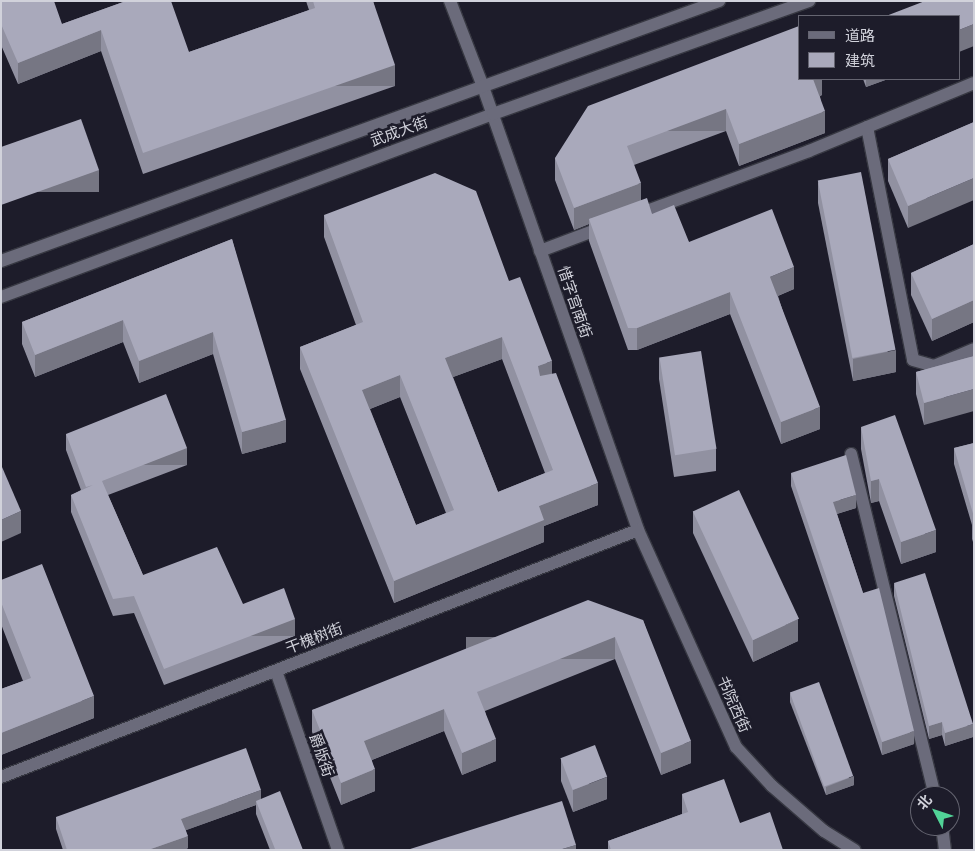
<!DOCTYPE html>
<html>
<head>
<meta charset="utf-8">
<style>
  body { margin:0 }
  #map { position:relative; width:975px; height:851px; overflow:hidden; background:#1d1c2a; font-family:"Public Sans","Noto Sans SC",sans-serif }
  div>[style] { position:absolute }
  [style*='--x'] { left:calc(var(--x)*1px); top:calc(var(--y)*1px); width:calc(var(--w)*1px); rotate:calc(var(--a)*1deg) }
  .roads { filter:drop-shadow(1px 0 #373842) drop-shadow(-1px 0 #373842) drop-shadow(0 1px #373842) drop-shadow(0 -1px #373842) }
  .lane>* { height:12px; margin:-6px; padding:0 6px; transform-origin:6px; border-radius:6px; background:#6b6b7b }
  .street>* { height:12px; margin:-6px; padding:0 6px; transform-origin:6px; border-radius:6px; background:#6b6b7b }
  .secondary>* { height:12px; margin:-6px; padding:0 6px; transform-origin:6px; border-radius:6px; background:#6b6b7b }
  .wall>* { inset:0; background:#9191a1 }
  .shaded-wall>* { inset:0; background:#767683; transform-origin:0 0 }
  .building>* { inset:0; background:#a9a9bb; transform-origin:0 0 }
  span { translate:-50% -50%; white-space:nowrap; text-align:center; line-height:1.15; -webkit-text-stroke:5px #1d1c2a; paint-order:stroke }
  .street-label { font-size:15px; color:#d1d2db }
  .frame { position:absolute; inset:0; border:2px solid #d1d2db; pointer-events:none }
  .legend { position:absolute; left:798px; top:15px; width:162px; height:65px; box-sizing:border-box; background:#1d1c2a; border:1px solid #656571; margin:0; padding:6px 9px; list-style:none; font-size:15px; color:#d1d2db }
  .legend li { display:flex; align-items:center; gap:10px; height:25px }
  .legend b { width:25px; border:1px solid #656571 }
  .north { position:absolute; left:910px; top:786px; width:50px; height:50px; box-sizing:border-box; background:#1d1c2a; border:1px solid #656571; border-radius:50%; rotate:311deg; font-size:14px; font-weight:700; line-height:20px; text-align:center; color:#d1d2db }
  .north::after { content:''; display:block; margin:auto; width:18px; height:22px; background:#51d397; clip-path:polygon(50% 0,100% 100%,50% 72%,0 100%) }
</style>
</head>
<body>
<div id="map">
  <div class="roads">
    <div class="lane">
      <div style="--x:867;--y:127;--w:237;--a:78.8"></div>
      <div style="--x:913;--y:360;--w:22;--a:16"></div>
      <div style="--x:934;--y:366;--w:43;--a:-23"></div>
      <div style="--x:636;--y:215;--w:184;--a:-20.3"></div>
      <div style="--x:809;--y:151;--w:178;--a:-22.4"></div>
      <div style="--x:540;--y:251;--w:68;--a:-20.6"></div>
      <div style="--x:851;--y:454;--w:352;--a:76.2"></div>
      <div style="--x:942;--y:826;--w:24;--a:83"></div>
    </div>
    <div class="street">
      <div style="--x:450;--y:1;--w:89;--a:68.9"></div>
      <div style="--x:482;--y:84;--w:472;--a:70.7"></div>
      <div style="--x:638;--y:530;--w:238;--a:65.7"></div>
      <div style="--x:736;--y:747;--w:53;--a:47.3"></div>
      <div style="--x:772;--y:786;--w:69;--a:40.9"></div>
      <div style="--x:824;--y:831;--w:36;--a:32"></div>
      <div style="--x:276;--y:671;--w:189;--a:70.9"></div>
      <div style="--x:1;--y:777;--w:683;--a:-21.19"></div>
    </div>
    <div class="secondary">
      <div style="--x:1;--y:261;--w:764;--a:-19.91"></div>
      <div style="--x:1;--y:297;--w:525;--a:-20.4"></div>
      <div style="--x:493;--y:114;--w:336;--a:-19.7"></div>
    </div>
  </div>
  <div class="wall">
    <div style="clip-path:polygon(1px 1px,62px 24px,126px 1px,189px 52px,309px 10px,306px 1px,373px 1px,395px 86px,143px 174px,101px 51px,18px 84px,1px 45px)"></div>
    <div style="clip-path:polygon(822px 79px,822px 95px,820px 96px,825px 133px,739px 166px,726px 131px,634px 165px,641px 200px,652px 214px,689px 242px,794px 289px,778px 296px,820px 429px,781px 444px,730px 314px,637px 350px,628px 350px,589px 241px,589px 224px,574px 230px,555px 180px,555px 158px)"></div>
    <div style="clip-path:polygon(863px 79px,888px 79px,866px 87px)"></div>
    <div style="clip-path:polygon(974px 122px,908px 228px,888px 181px,888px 159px)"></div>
    <div style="clip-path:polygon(818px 181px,896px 372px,853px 381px,818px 203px)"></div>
    <div style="clip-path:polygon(evenodd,324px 215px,509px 281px,552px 374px,598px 505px,544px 526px,544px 542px,394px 603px,300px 369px,300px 347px,356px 325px,324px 237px,324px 215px,502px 359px,545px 473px,498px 492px,453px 377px,502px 359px,324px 215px,400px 397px,446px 513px,416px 525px,370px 409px,400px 397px)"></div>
    <div style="clip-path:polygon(232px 239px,286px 442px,242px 454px,213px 354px,139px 383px,123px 342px,35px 377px,22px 344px,22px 322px)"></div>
    <div style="clip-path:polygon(974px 244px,974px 322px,932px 341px,911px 295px,911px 273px)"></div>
    <div style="clip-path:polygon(974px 356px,924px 425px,916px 394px,916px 372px)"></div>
    <div style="clip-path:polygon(659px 357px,716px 449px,716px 471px,674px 477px,659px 379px)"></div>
    <div style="clip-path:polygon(861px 427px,936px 552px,901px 564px,879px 501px,871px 503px,861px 449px)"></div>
    <div style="clip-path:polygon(66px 434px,187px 465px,108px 495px,143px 575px,243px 604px,295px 636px,164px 685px,134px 613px,113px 616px,71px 512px,71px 495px,81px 490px,66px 450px)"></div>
    <div style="clip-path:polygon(974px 443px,974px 545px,972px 539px,972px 525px,954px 464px,954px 448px)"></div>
    <div style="clip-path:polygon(791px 473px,856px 508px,837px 514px,863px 593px,914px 744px,882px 755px,791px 486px)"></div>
    <div style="clip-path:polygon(693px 511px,798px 641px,753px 662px,693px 533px)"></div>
    <div style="clip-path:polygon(1px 580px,94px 718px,1px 755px,1px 689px,23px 681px,1px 624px)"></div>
    <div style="clip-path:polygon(894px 583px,973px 737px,945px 746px,942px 735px,929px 739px,894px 596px)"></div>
    <div style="clip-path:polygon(643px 620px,691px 763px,661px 775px,615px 659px,485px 711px,496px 761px,462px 775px,444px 731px,372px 760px,375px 791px,341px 805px,312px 732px,312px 710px)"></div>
    <div style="clip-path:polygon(790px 693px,854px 785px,826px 795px,790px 702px)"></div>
    <div style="clip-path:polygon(561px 759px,607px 799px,573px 812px,561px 781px)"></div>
    <div style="clip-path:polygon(682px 794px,740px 823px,783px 850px,608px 850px,608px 841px,682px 814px)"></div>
    <div style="clip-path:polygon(261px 799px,303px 850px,270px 850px,256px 814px,256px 805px,186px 830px,188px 848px,184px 850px,63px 850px,56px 829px,56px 817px)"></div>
  </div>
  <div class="shaded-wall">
    <div style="clip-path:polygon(974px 24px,974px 46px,959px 52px,959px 30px)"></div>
    <div style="clip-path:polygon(101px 30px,101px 51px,18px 84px,18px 63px)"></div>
    <div style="left:395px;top:65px;width:21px;height:267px;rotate:90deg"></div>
    <div style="clip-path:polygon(812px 79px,822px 79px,822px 95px,812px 99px)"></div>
    <div style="clip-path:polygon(866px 79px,888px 79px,866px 87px)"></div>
    <div style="left:726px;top:109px;width:22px;height:106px;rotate:90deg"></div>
    <div style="clip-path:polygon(825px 111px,825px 133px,739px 166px,739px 144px)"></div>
    <div style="left:99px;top:170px;width:22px;height:104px;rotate:90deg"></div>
    <div style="clip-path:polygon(974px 178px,974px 200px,908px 228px,908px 206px)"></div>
    <div style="clip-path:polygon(641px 183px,641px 205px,589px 219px,589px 224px,574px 230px,574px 208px)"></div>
    <div style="clip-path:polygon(794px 267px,794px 289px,770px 299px,770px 277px)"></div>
    <div style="clip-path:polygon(730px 292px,730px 314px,637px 350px,637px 328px)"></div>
    <div style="clip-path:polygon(974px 300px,974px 322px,932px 341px,932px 319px)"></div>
    <div style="clip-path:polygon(123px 320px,123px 342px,35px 377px,35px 355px)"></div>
    <div style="clip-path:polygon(213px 332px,213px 354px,139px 383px,139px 361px)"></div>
    <div style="clip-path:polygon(502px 337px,502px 359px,445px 380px,445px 358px)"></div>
    <div style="clip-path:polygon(896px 350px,896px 372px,853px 381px,853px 359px)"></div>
    <div style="clip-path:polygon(552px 361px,552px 383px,538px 388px,538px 366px)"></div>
    <div style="clip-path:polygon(400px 375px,400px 397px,362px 412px,362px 390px)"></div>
    <div style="clip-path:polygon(974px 389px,974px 411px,924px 425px,924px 403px)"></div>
    <div style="clip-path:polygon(820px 407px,820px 429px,781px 444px,781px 422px)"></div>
    <div style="clip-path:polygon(286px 420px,286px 442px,242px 454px,242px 432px)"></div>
    <div style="left:187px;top:448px;width:17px;height:91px;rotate:90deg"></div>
    <div style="clip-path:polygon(879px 479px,879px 501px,871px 503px,871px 481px)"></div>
    <div style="clip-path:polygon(598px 483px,598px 505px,544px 526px,544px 542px,394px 603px,394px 581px,539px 506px)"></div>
    <div style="clip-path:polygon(856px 495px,856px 508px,833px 515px,833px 502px)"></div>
    <div style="clip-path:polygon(21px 511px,21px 533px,1px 542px,1px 520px)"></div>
    <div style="clip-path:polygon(936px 530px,936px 552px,901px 564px,901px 542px)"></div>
    <div style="left:295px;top:619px;width:17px;height:140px;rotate:90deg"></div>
    <div style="clip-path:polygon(798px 619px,798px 641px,753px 662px,753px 640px)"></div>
    <div style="left:615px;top:637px;width:22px;height:149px;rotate:90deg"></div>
    <div style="clip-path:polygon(94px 696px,94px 718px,1px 755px,1px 733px)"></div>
    <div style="clip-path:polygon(444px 709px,444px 731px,364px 763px,364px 741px)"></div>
    <div style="clip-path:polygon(942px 722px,942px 735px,929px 739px,929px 726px)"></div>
    <div style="clip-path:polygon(973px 724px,973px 737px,945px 746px,945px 733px)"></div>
    <div style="clip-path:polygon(914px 731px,914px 744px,882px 755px,882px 742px)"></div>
    <div style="clip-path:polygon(496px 739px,496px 761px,462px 775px,462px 753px)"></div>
    <div style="clip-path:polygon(691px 741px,691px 763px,661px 775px,661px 753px)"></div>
    <div style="clip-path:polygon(375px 769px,375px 791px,341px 805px,341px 783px)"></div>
    <div style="clip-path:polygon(854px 776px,854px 785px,826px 795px,826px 787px)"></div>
    <div style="clip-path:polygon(607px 777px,607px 799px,573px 812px,573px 790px)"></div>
    <div style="clip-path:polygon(261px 790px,261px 803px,256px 801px,256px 805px,181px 832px,181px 819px)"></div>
    <div style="clip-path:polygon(188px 836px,188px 848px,184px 850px,148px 850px)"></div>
    <div style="clip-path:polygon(576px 845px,576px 850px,559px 850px)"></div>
  </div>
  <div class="building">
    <div style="clip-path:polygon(1px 1px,54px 1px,62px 24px,126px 1px,171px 1px,189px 52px,315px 8px,313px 1px,373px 1px,395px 65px,143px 153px,101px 30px,18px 63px,1px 24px)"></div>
    <div style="clip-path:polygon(925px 1px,974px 1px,974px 24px,959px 30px,959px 16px,886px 16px)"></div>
    <div style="clip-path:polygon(799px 26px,799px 79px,813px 79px,825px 111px,739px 144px,726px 109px,627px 146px,641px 183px,574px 208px,555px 158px,588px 106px)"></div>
    <div style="clip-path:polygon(81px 119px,99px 170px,1px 205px,1px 147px)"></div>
    <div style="clip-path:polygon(974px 122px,974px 178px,908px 206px,888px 159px)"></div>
    <div style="left:861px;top:172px;width:181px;height:44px;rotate:79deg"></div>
    <div style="clip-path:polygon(evenodd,435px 173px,476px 191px,509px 281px,520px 277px,552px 361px,538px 366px,540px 376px,556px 373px,598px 483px,539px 506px,544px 520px,394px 581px,300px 347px,363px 322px,324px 215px,435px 173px,502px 337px,553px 470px,498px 492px,445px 358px,502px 337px,435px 173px,400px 375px,454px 510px,416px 525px,362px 390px,400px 375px)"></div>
    <div style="clip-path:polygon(647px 198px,652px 214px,674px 205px,689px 242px,772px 209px,794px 267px,770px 277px,820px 407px,781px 422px,730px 292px,637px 328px,628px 328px,589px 219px)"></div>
    <div style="clip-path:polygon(232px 239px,286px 420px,242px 432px,213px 332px,139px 361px,123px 320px,35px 355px,22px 322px)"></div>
    <div style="clip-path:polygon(974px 244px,974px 300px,932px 319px,911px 273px)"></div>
    <div style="left:701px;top:351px;width:99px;height:42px;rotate:81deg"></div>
    <div style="clip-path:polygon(974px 356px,974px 389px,924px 403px,916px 372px)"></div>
    <div style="clip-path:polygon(166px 394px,187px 448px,102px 481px,143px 575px,217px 547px,243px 604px,284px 588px,295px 619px,164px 669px,134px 596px,113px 599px,71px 495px,93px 485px,86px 487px,66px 434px)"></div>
    <div style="clip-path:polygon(895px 415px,936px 530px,901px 542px,879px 479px,871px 481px,861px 427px)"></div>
    <div style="clip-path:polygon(974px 443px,974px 517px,954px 448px)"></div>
    <div style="clip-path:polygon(846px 455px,856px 495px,833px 502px,863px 593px,879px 588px,914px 731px,882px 742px,791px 473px)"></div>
    <div style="clip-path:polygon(1px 467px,2px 467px,21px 511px,1px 520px)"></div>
    <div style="left:739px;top:490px;width:142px;height:51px;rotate:65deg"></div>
    <div style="clip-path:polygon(42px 564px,94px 696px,1px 733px,1px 689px,31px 678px,1px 602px,1px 580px)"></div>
    <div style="clip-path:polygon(925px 573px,973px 724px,945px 733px,942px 722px,929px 726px,894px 583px)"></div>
    <div style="clip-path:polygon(588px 600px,643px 620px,691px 741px,661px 753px,615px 637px,477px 692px,496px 739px,462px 753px,444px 709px,364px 741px,375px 769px,341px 783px,312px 710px)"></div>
    <div style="left:819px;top:682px;width:100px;height:31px;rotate:70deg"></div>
    <div style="left:595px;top:745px;width:34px;height:37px;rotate:69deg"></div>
    <div style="clip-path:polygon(246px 748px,261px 790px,181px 819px,188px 836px,148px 850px,67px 850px,56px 817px)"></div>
    <div style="clip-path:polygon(724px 779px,740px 823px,770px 812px,783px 850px,611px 850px,608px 841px,688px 812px,682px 794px)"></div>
    <div style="clip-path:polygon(280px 791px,303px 850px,274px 850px,275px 849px,256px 801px)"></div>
    <div style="clip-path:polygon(562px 801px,576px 845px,559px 850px,407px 850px)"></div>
  </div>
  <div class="street-label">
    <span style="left:399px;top:131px;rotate:-20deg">武成大街</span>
    <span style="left:575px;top:302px;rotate:71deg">惜字宫南街</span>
    <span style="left:314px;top:638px;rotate:-21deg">干槐树街</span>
    <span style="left:734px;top:704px;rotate:66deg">书院西街</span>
    <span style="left:322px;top:755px;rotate:71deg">爵版街</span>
  </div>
  <div class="frame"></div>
  <ul class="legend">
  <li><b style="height:6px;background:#6b6b7b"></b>道路</li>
  <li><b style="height:14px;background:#a9a9bb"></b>建筑</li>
  </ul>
  <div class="north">北</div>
</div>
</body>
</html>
